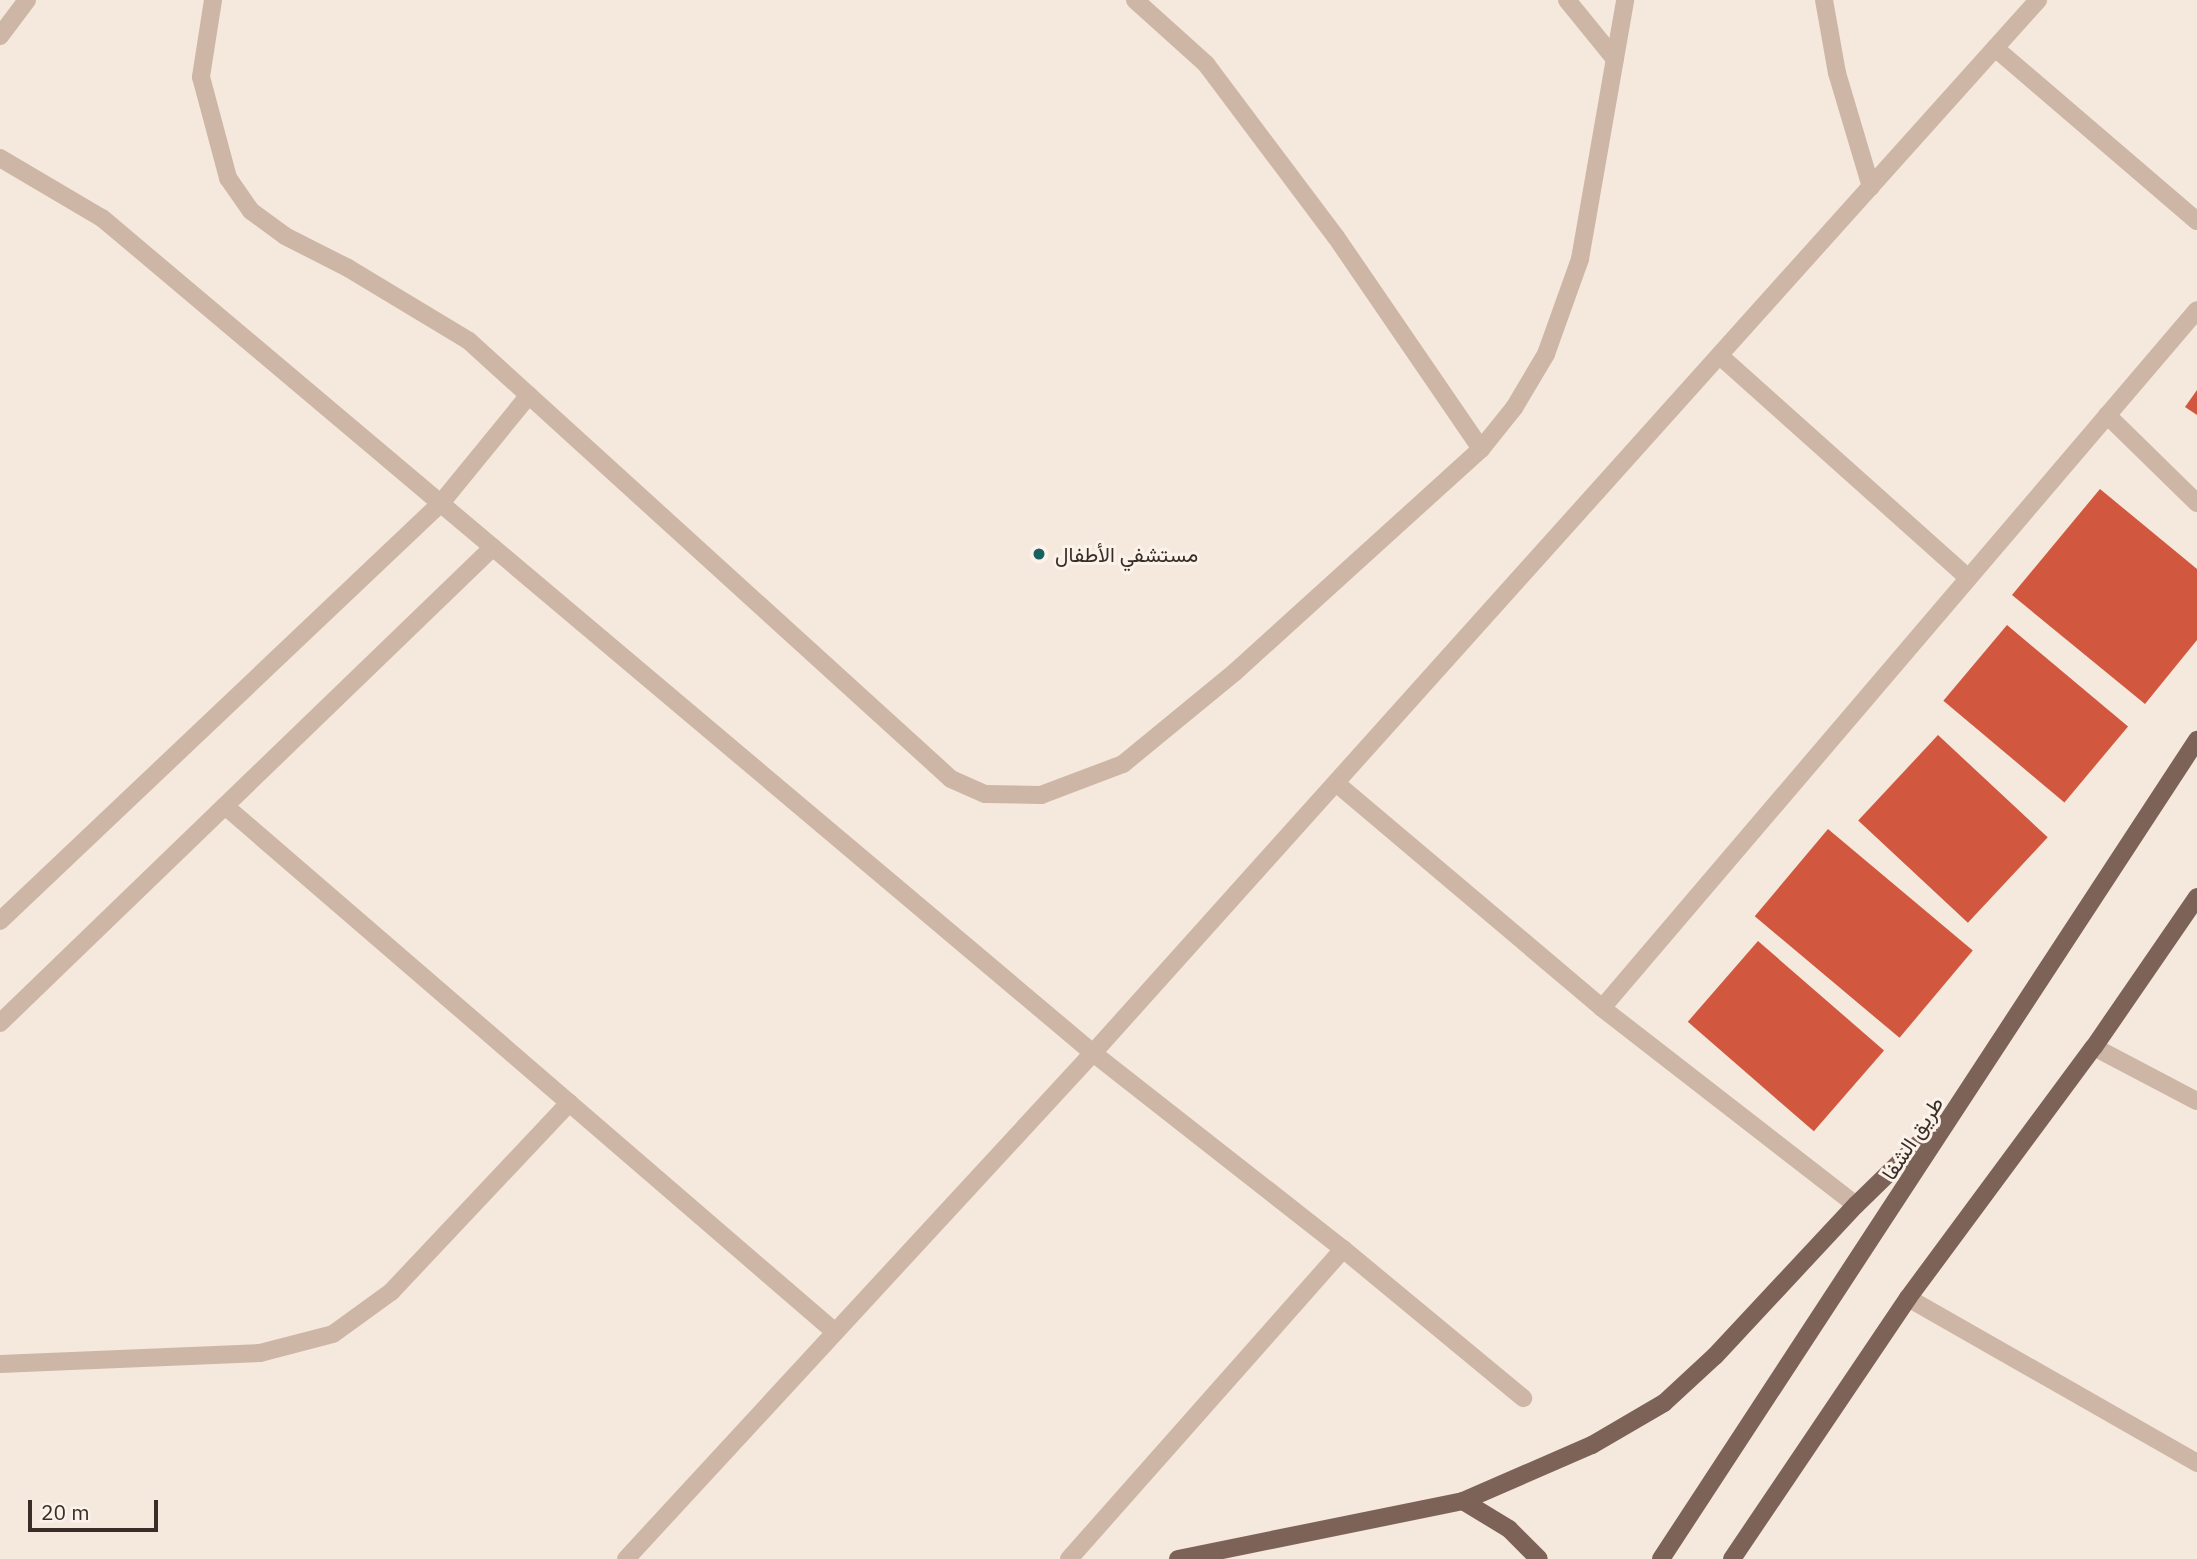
<!DOCTYPE html>
<html>
<head>
<meta charset="utf-8">
<style>
  body { margin:0 }
  #map { position:relative; width:2197px; height:1559px; overflow:hidden; background:#f5e8dd; font-family:"IBM Plex Sans",Vazirmatn,sans-serif }
  div>[style] { position:absolute }
  [style*='--x'] { left:calc(var(--x)*1px); top:calc(var(--y)*1px); width:calc(var(--w)*1px); rotate:calc(var(--a)*1deg) }
  .building>* { inset:0; background:#d1583f; transform-origin:0 0 }
  .minor>* { height:18px; margin:-9px; padding:0 9px; transform-origin:9px; border-radius:9px; background:#ceb6a7 }
  .major>* { height:18px; margin:-9px; padding:0 9px; transform-origin:9px; border-radius:9px; background:#7d6258 }
  .dots>* { width:19px; height:19px; translate:-50% -50%; box-sizing:border-box; border:4px solid #fbf2ea; border-radius:50% }
  span { translate:-50% -50%; white-space:nowrap; text-align:center; line-height:1.15; -webkit-text-stroke:6px #fbf2ea; paint-order:stroke }
  .poi-label { font-size:21px; color:#3a2d28 }
  .left { translate:0 -50%; text-align:left }
  .street-label { font-size:21px; color:#3a2d28 }
  .scale { position:absolute; left:28px; top:1500px; width:130px; height:32px; box-sizing:border-box; border:4px solid #3a2d28; border-top:0; padding-left:9px; font-size:21px; line-height:24px; white-space:nowrap; color:#3a2d28; -webkit-text-stroke:5px #fbf2ea; paint-order:stroke }
</style>
</head>
<body>
<div id="map">
  <div class="building">
    <div style="clip-path:polygon(2197px 390px,2197px 415px,2185px 407px)"></div>
    <div style="clip-path:polygon(2100px 489px,2197px 569px,2197px 640px,2145px 704px,2012px 595px)"></div>
    <div style="left:2007px;top:625px;width:158px;height:99px;rotate:40deg"></div>
    <div style="left:1938px;top:735px;width:150px;height:117px;rotate:43deg"></div>
    <div style="left:1828px;top:829px;width:189px;height:114px;rotate:40deg"></div>
    <div style="left:1758px;top:941px;width:167px;height:107px;rotate:41deg"></div>
  </div>
  <div class="minor">
    <div style="--x:213;--y:0;--w:78;--a:98.9"></div>
    <div style="--x:201;--y:77;--w:105;--a:75"></div>
    <div style="--x:228;--y:178;--w:40;--a:55.1"></div>
    <div style="--x:251;--y:211;--w:42;--a:36.3"></div>
    <div style="--x:285;--y:236;--w:71;--a:26.9"></div>
    <div style="--x:348;--y:268;--w:141;--a:31.1"></div>
    <div style="--x:469;--y:341;--w:651;--a:42.26"></div>
    <div style="--x:951;--y:779;--w:37;--a:24"></div>
    <div style="--x:985;--y:794;--w:56;--a:1"></div>
    <div style="--x:1041;--y:795;--w:88;--a:-20.7"></div>
    <div style="--x:1123;--y:764;--w:145;--a:-39.4"></div>
    <div style="--x:1235;--y:672;--w:332;--a:-42.2"></div>
    <div style="--x:1481;--y:449;--w:53;--a:-51.2"></div>
    <div style="--x:1514;--y:408;--w:63;--a:-59.3"></div>
    <div style="--x:1546;--y:354;--w:101;--a:-70.3"></div>
    <div style="--x:1580;--y:259;--w:263;--a:-80.1"></div>
    <div style="--x:1135;--y:0;--w:96;--a:42"></div>
    <div style="--x:1206;--y:64;--w:216;--a:53.1"></div>
    <div style="--x:1336;--y:237;--w:257;--a:55.6"></div>
    <div style="--x:1567;--y:0;--w:76;--a:50.9"></div>
    <div style="--x:1824;--y:0;--w:74;--a:79.9"></div>
    <div style="--x:1837;--y:73;--w:119;--a:73.4"></div>
    <div style="--x:0;--y:36;--w:45;--a:-53.1"></div>
    <div style="--x:1995;--y:48;--w:266;--a:40.6"></div>
    <div style="--x:0;--y:158;--w:118;--a:30.5"></div>
    <div style="--x:102;--y:218;--w:1296;--a:40.12"></div>
    <div style="--x:1093;--y:1053;--w:318;--a:38.1"></div>
    <div style="--x:1343;--y:1249;--w:234;--a:39.6"></div>
    <div style="--x:1720;--y:356;--w:333;--a:41.8"></div>
    <div style="--x:2107;--y:415;--w:126;--a:44.4"></div>
    <div style="--x:1336;--y:783;--w:348;--a:40.2"></div>
    <div style="--x:1602;--y:1008;--w:321;--a:37.8"></div>
    <div style="--x:225;--y:806;--w:805;--a:40.77"></div>
    <div style="--x:0;--y:921;--w:608;--a:-43.47"></div>
    <div style="--x:441;--y:503;--w:139;--a:-50.8"></div>
    <div style="--x:1602;--y:1008;--w:917;--a:-49.55"></div>
    <div style="--x:0;--y:1023;--w:685;--a:-43.99"></div>
    <div style="--x:2094;--y:1047;--w:116;--a:27.7"></div>
    <div style="--x:1908;--y:1298;--w:333;--a:29.7"></div>
    <div style="--x:0;--y:1364;--w:260;--a:-2.4"></div>
    <div style="--x:260;--y:1353;--w:75;--a:-14.6"></div>
    <div style="--x:333;--y:1334;--w:72;--a:-35.9"></div>
    <div style="--x:391;--y:1292;--w:260;--a:-46.7"></div>
    <div style="--x:626;--y:1559;--w:689;--a:-47.3"></div>
    <div style="--x:1093;--y:1053;--w:1415;--a:-48.09"></div>
    <div style="--x:1069;--y:1559;--w:414;--a:-48.5"></div>
  </div>
  <div class="major">
    <div style="--x:1463;--y:1501;--w:54;--a:31.3"></div>
    <div style="--x:1509;--y:1529;--w:42;--a:45"></div>
    <div style="--x:1178;--y:1559;--w:291;--a:-11.5"></div>
    <div style="--x:1463;--y:1501;--w:141;--a:-23.5"></div>
    <div style="--x:1592;--y:1445;--w:83;--a:-30.3"></div>
    <div style="--x:1664;--y:1403;--w:69;--a:-42.7"></div>
    <div style="--x:1715;--y:1356;--w:207;--a:-47"></div>
    <div style="--x:1856;--y:1205;--w:116;--a:-44.3"></div>
    <div style="--x:1661;--y:1559;--w:979;--a:-56.8"></div>
    <div style="--x:1732;--y:1559;--w:315;--a:-56"></div>
    <div style="--x:1908;--y:1298;--w:312;--a:-53.5"></div>
    <div style="--x:2094;--y:1047;--w:182;--a:-55.5"></div>
  </div>
  <div class="dots">
    <div style="left:1039px;top:554px;background:#196060"></div>
  </div>
  <div class="poi-label">
    <span class="left" style="left:1055px;top:554px">مستشفي الأطفال</span>
  </div>
  <div class="street-label">
    <span style="left:1912px;top:1138px;rotate:-57deg">طريق الشفا</span>
  </div>
  <div class="scale">20 m</div>
</div>
</body>
</html>
